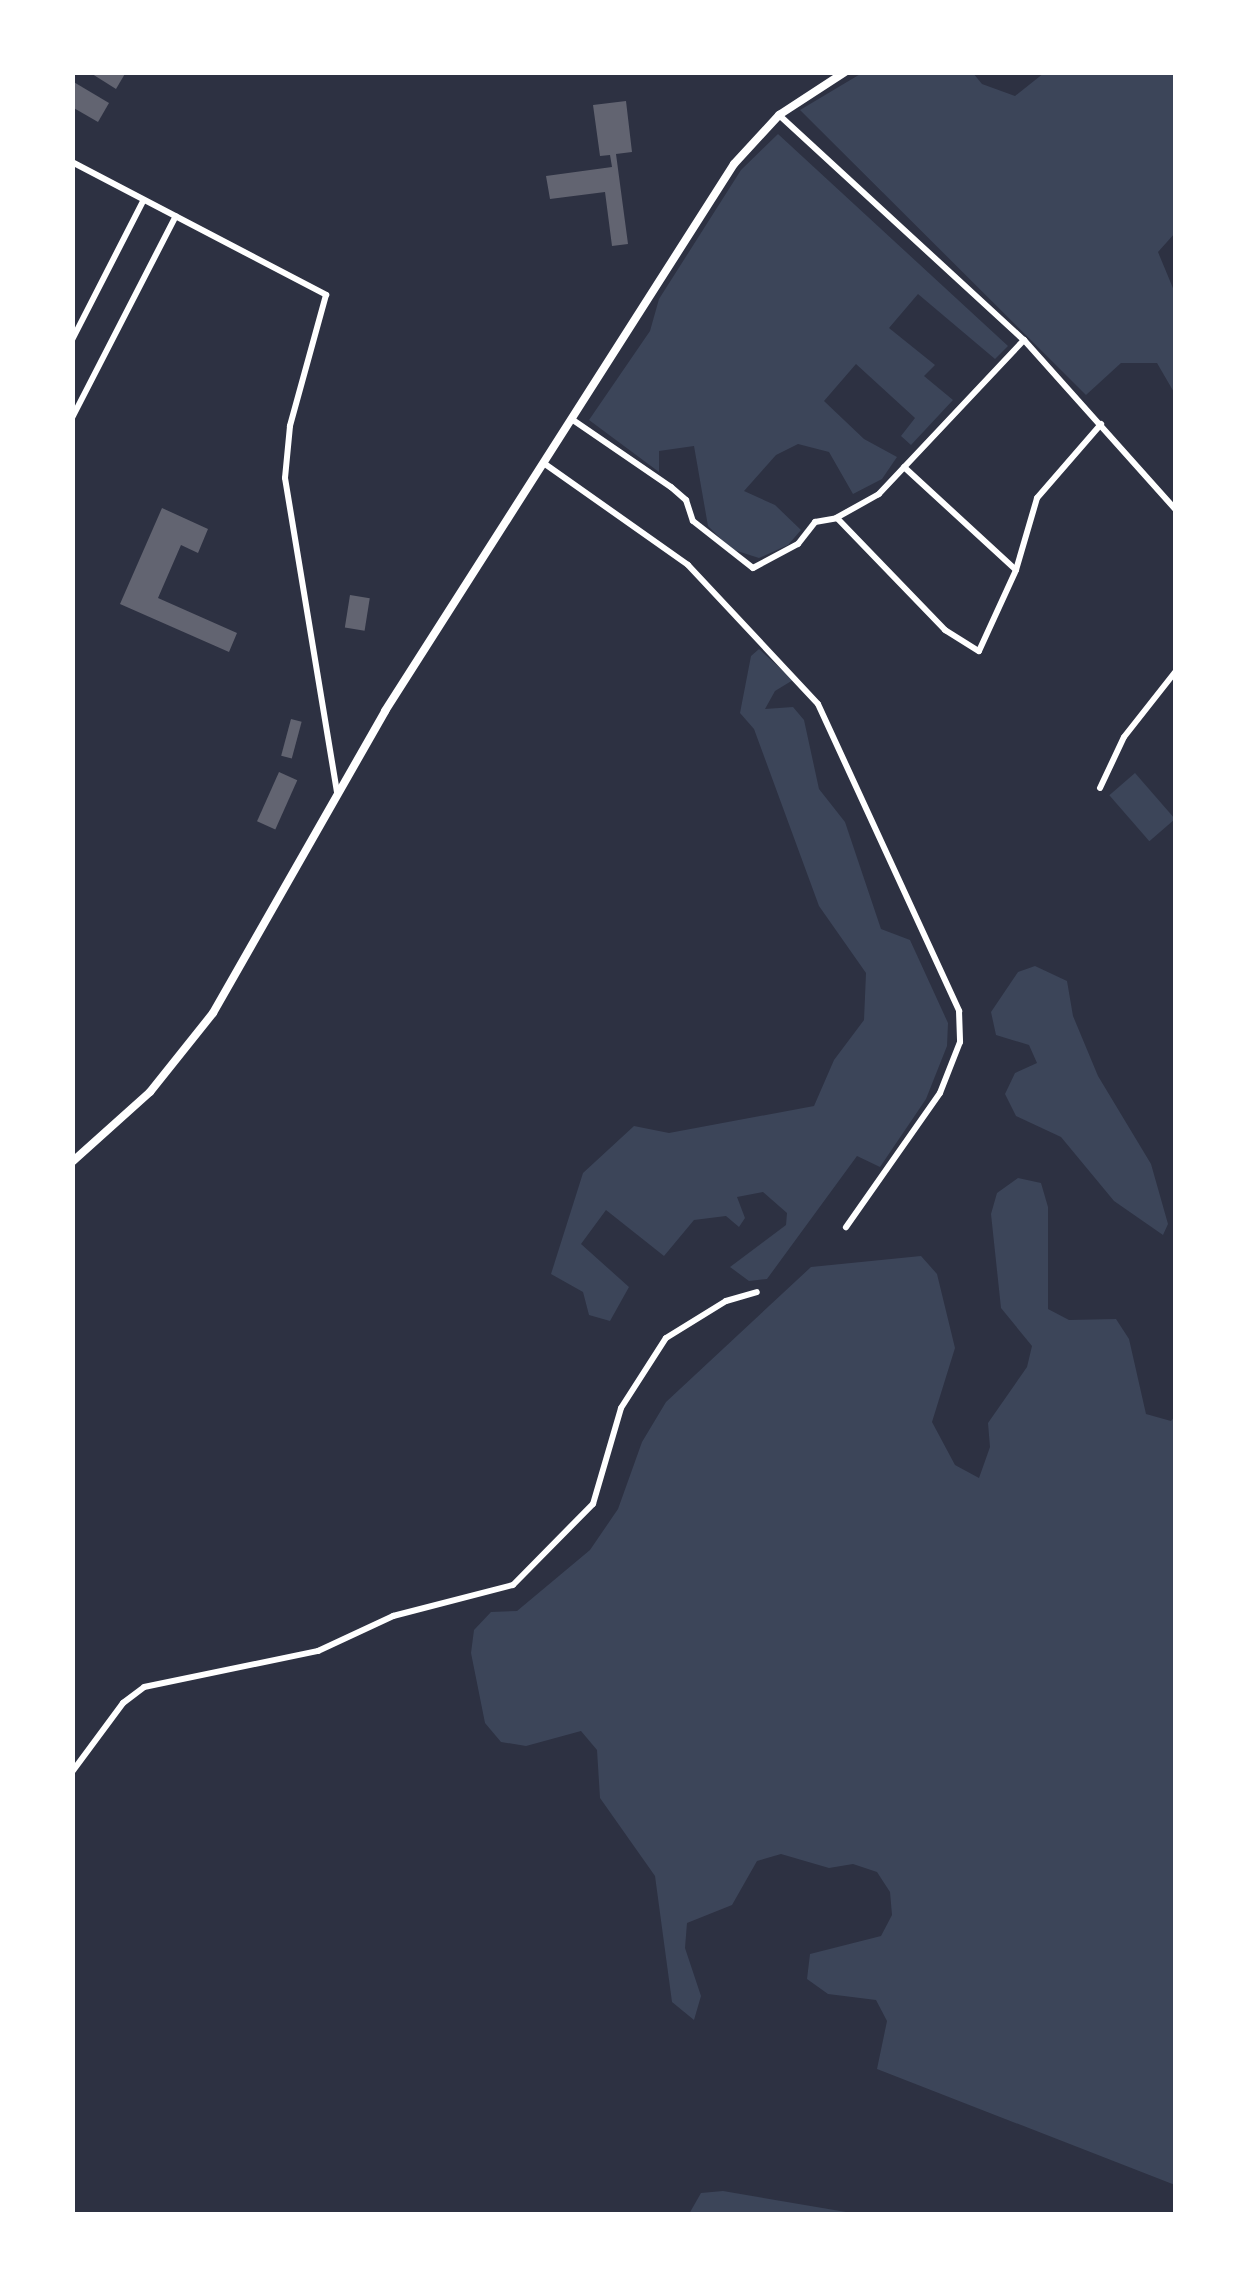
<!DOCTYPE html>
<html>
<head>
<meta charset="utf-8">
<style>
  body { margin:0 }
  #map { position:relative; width:1248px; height:2287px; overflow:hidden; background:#2d3142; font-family:"Work Sans",sans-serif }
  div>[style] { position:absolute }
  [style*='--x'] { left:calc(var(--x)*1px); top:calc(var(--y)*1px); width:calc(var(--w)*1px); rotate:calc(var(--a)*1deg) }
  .green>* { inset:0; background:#3c4559; transform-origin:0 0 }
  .building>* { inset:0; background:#626471; transform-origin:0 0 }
  .minor>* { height:6px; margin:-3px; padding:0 3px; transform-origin:3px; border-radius:3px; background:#fff }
  .tertiary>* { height:8px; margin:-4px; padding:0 4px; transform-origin:4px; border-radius:4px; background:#fff }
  span { translate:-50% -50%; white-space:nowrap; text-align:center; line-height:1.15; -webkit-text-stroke:9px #fff; paint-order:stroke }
  .frame { position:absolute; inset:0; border:75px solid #fff; pointer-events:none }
</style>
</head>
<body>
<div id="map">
  <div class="green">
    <div style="clip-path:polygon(862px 73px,973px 73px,982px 84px,1015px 96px,1044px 73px,1175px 73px,1175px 233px,1158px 252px,1175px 293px,1175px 394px,1157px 363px,1121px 363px,1086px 395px,800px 110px)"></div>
    <div style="clip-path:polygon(778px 134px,1008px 346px,995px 359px,918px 294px,889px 328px,935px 365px,924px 376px,953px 400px,911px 445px,901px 436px,915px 418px,856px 364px,824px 401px,864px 439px,897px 457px,882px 479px,853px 494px,829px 452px,798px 444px,776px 455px,744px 491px,775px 505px,801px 530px,788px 545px,759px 558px,731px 549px,708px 526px,694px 446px,659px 451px,659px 472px,589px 420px,650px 331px,659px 299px,741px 170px)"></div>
    <div style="clip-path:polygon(759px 649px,793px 680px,775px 691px,765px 709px,793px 707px,804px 720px,819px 789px,845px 822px,881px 929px,910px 940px,948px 1023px,947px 1046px,926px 1099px,880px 1167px,857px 1156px,767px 1279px,749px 1281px,730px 1267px,786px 1225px,787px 1213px,763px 1192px,737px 1197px,745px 1218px,739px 1227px,726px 1216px,694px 1220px,664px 1256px,606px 1210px,581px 1244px,629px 1287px,610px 1321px,589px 1315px,583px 1292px,551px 1274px,583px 1173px,634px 1126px,669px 1133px,814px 1106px,834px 1060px,864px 1020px,866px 973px,819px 906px,754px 729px,740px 713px,751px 656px)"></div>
    <div style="left:1135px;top:773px;width:61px;height:34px;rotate:49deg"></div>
    <div style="clip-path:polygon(1035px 966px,1067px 981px,1073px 1016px,1098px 1076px,1151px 1164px,1168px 1224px,1163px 1235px,1114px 1201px,1061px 1137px,1016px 1116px,1005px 1094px,1015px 1073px,1037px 1063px,1029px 1045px,996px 1035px,991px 1012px,1018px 972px)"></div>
    <div style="clip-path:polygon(1018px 1178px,1041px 1183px,1048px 1207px,1048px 1309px,1069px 1320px,1116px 1319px,1129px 1339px,1146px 1414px,1171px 1421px,1175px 1416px,1175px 2185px,877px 2069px,887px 2021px,876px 2000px,828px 1994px,807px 1979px,810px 1954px,881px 1936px,892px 1915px,890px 1892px,877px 1872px,853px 1864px,829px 1868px,781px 1854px,757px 1861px,732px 1905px,687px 1923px,685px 1948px,701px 1996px,694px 2020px,672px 2002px,655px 1876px,600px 1798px,597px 1750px,581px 1731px,526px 1746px,501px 1742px,485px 1723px,471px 1653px,474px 1630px,491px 1612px,517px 1611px,590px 1550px,618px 1509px,642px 1442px,666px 1402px,811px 1267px,921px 1256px,937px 1274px,955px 1348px,932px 1422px,955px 1465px,979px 1478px,990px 1447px,988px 1423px,1027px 1367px,1032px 1346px,1001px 1308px,991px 1214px,997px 1193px)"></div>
    <div style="clip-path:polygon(723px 2191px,846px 2212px,852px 2214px,689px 2214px,701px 2193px)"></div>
  </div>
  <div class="building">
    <div style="clip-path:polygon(89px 72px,126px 72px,116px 89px)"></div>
    <div style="clip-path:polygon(72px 81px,109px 103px,98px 122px,72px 107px)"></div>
    <div style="clip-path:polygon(626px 101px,632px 152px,616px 154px,628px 244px,612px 246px,605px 192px,550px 199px,546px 176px,612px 167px,610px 155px,600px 156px,593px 105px)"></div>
    <div style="clip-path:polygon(162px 508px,208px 529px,198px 553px,181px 545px,158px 598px,237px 633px,229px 652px,120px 604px)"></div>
    <div style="left:350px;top:595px;width:20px;height:33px;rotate:9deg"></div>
    <div style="left:291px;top:719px;width:11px;height:38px;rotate:15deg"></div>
    <div style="left:279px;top:772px;width:20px;height:54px;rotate:24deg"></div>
  </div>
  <div class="minor">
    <div style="--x:779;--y:115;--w:333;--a:42.6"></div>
    <div style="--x:1024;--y:340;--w:212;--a:133.3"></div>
    <div style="--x:879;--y:494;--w:49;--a:150.8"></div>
    <div style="--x:72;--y:162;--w:287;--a:27.6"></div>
    <div style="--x:326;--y:295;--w:136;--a:105.4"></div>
    <div style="--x:290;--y:426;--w:52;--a:95.5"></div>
    <div style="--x:285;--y:478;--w:319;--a:80.6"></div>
    <div style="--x:72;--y:340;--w:156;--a:-62.9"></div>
    <div style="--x:1024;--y:340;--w:228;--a:48.2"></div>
    <div style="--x:72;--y:418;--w:227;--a:-62.8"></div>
    <div style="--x:573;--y:420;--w:119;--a:34.4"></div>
    <div style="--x:671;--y:487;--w:20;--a:41"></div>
    <div style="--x:686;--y:500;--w:22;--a:72"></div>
    <div style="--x:693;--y:521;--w:76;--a:38.1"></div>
    <div style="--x:753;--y:568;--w:51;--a:-28.1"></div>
    <div style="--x:798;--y:544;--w:28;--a:-52"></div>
    <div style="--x:815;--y:522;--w:22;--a:-10"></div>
    <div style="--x:837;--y:518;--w:156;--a:46"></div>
    <div style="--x:945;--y:630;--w:40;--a:32"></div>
    <div style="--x:979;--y:651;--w:89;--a:-65.4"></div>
    <div style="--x:1016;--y:570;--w:75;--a:-73.7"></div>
    <div style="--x:1037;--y:498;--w:98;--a:-49.1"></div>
    <div style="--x:545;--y:464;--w:175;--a:35.2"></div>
    <div style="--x:688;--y:565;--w:190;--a:46.9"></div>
    <div style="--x:818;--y:704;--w:338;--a:65.3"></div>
    <div style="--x:959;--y:1011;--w:31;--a:88"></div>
    <div style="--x:960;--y:1042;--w:55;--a:111.4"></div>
    <div style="--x:940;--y:1093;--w:164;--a:125"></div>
    <div style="--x:904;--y:467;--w:152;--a:42.6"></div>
    <div style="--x:1100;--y:788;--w:56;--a:-64.8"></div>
    <div style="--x:1124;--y:737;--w:84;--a:-51.8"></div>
    <div style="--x:72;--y:1772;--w:86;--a:-53.5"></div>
    <div style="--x:123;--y:1703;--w:26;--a:-37"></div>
    <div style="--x:144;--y:1687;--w:178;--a:-11.7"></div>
    <div style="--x:318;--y:1651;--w:83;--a:-25"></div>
    <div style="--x:393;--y:1616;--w:124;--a:-14.5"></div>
    <div style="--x:513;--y:1585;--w:114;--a:-45.4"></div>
    <div style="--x:593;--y:1504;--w:100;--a:-73.7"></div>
    <div style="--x:621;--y:1408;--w:83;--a:-57.3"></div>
    <div style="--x:666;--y:1338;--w:70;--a:-31.7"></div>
    <div style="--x:726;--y:1301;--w:32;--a:-16"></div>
  </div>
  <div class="tertiary">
    <div style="--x:72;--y:1162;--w:105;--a:-41.9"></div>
    <div style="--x:150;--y:1092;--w:101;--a:-51.4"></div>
    <div style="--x:213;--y:1013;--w:348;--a:-60.3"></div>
    <div style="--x:385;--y:711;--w:649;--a:-57.46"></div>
    <div style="--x:734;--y:164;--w:67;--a:-47.4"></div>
    <div style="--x:779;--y:115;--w:79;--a:-33.1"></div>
  </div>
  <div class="frame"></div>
</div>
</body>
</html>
